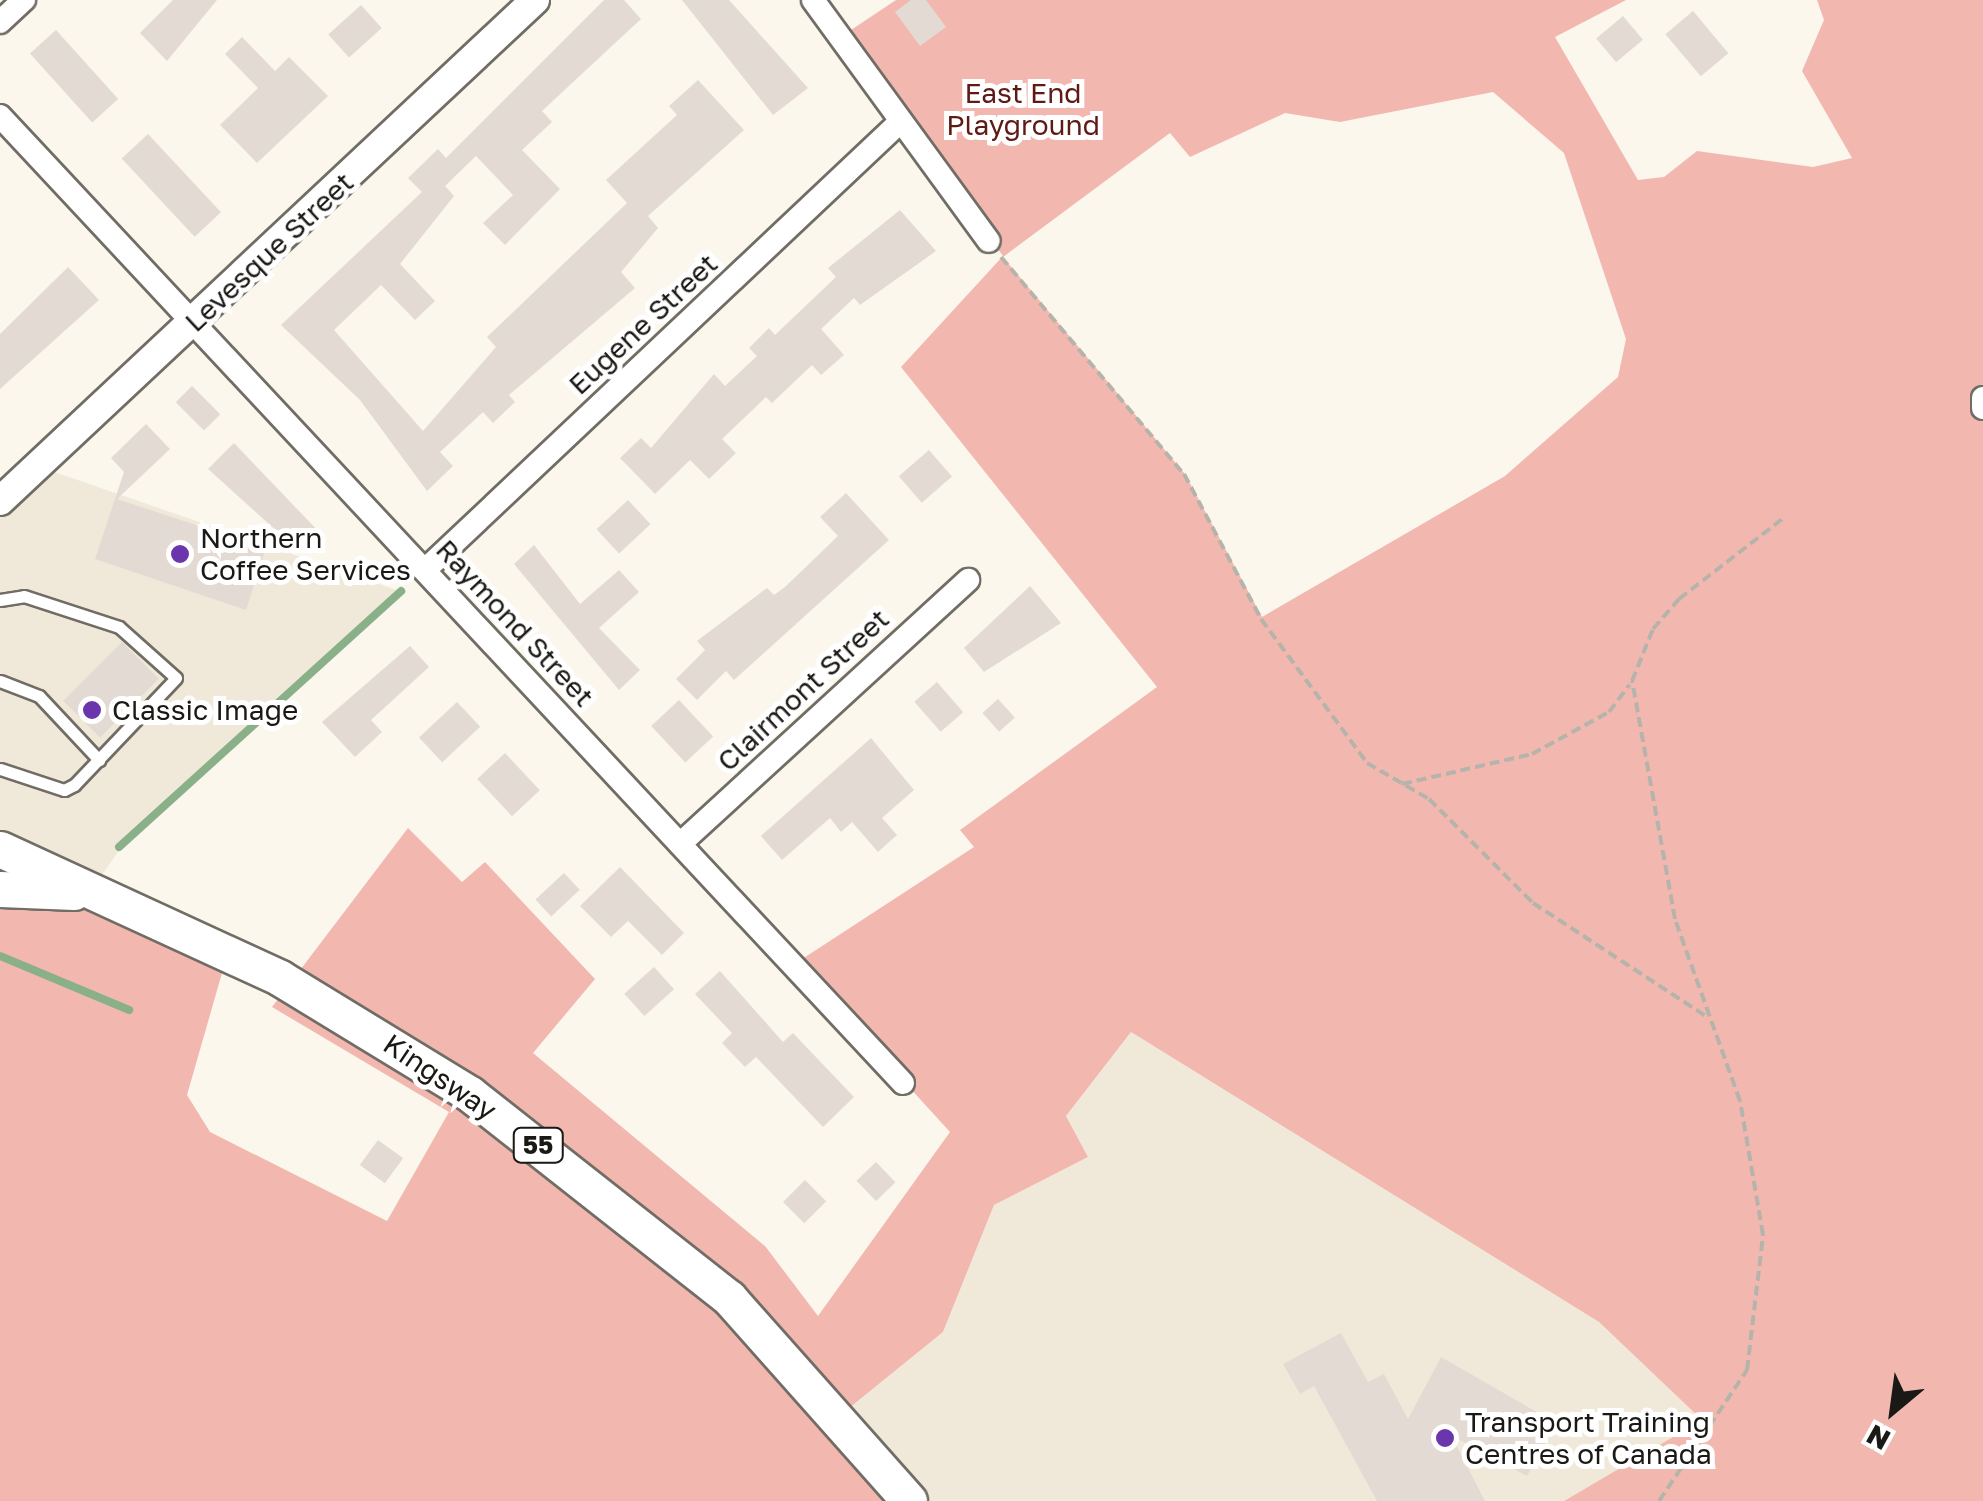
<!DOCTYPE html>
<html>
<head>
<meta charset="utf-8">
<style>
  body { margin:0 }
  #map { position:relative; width:1983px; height:1501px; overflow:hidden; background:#fbf7ed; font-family:"Golos Text",sans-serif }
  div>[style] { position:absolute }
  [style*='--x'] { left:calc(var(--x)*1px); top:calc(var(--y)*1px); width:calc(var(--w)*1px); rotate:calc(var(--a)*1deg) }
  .built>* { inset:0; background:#f0e9d9 }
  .green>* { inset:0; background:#f2b8b0 }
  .stream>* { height:8px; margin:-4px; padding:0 4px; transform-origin:4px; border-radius:4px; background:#89b088 }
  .building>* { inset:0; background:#e3dad4; transform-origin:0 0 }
  .path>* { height:4px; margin-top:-2px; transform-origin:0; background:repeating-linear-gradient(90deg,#b6b3ab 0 10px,transparent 0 15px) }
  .roads { filter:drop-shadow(2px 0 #716d65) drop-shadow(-2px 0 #716d65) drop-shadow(0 2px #716d65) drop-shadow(0 -2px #716d65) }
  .service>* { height:11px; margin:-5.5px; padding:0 5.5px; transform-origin:5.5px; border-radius:5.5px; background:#fff }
  .minor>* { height:22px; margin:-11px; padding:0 11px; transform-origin:11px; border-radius:11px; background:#fff }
  .tertiary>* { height:28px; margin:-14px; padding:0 14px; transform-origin:14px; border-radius:14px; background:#fff }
  .primary>* { height:35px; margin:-17.5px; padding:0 17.5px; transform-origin:17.5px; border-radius:17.5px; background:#fff }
  .dots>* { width:28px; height:28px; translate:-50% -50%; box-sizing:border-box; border:5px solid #fff; border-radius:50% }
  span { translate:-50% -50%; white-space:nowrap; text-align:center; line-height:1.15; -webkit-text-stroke:10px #fff; paint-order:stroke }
  .shield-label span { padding:2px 8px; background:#fff; border:2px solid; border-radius:8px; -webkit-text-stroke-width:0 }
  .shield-label { font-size:25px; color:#1b1916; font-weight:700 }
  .park-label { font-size:28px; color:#5e1a15 }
  .street-label { font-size:28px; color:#1b1916 }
  .poi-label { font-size:28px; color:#1b1916 }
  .left { translate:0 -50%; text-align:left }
  .north { position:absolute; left:1843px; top:1361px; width:100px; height:100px; -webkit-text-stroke:8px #fff; paint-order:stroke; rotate:209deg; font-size:28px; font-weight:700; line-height:40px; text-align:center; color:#1b1916 }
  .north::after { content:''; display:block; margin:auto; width:35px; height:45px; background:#1b1916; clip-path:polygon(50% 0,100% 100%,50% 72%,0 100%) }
</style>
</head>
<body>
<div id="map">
  <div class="built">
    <div style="clip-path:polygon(40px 467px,402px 592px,120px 849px,90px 892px,0 849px,0 504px)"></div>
    <div style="clip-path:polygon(1131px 1032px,1599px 1322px,1703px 1421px,1564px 1501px,907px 1501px,838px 1417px,943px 1332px,994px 1205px,1088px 1157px,1066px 1116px)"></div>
  </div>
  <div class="green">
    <div style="clip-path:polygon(evenodd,896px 0,1626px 0,1555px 37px,1638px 180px,1664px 177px,1697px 151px,1813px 167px,1852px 158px,1802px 71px,1824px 20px,1817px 0,1983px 0,1983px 1501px,1564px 1501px,1702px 1420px,1599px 1322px,1131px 1032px,1066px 1116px,1088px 1157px,994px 1205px,943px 1332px,838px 1417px,907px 1501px,0 1501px,0 889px,90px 892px,181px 929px,222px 973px,187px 1095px,210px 1132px,387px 1221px,449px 1112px,272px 1007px,408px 828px,462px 882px,485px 862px,595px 979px,533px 1053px,765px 1246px,818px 1316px,950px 1132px,796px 963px,974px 847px,960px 830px,1157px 687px,901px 367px,1003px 256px,842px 36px,896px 0,1493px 92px,1564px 153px,1626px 339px,1618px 377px,1505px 476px,1262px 617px,1185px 474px,1003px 257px,1170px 133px,1190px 157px,1285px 113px,1340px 122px,1493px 92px)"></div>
  </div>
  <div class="stream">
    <div style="--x:119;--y:847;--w:381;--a:-42.2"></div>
    <div style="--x:0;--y:956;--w:140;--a:22.7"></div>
  </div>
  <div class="building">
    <div style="clip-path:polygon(173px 0,217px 0,167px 61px,140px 33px)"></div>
    <div style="clip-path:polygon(604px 0,624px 0,641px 19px,542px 111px,552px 122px,522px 150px,560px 189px,505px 245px,483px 223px,513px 195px,476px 156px,445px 186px,454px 196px,400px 264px,435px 301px,415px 320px,381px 285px,334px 330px,423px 431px,496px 347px,487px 337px,627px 203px,606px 180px,677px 115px,669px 106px,698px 80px,744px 130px,648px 216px,658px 228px,621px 272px,635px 288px,509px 395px,515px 402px,493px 423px,483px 412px,440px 452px,453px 466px,427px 491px,360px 400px,281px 325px,422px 192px,408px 178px,438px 149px,446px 158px)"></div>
    <div style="clip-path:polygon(682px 0,729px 0,808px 88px,773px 115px)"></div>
    <div style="clip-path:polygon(911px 0,926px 0,946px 27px,920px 46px,895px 12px)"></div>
    <div style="left:361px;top:5px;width:31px;height:44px;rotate:48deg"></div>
    <div style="left:1693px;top:11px;width:55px;height:36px;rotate:50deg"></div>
    <div style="left:1623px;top:16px;width:31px;height:35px;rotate:50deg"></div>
    <div style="left:56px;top:30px;width:93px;height:35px;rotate:48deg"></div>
    <div style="clip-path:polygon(242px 37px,275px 71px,289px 57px,328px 96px,257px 163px,220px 125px,258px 88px,225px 54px)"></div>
    <div style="left:148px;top:134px;width:107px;height:36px;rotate:47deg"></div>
    <div style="clip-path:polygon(900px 210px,936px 251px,860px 305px,854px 298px,821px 329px,844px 355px,821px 375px,812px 365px,772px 403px,766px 397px,722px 439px,736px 453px,709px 479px,690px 460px,655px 494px,620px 458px,641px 438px,651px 448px,714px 374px,725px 386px,757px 356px,749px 348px,769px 328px,775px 335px,836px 277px,828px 268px)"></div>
    <div style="clip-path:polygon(68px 267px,99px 300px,0 389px,0 334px)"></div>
    <div style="left:192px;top:386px;width:40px;height:23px;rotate:45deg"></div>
    <div style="clip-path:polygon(146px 424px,170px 449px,117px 499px,266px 548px,246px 610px,95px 559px,124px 472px,111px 458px)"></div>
    <div style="clip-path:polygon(234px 443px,322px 535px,301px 553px,208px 469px)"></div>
    <div style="left:929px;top:450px;width:35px;height:40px;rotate:49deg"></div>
    <div style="clip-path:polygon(846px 493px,889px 540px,734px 680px,726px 671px,697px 700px,676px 679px,705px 650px,697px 641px,767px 588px,774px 595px,785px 587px,838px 536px,820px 517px)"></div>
    <div style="left:628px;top:500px;width:33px;height:43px;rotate:47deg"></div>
    <div style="clip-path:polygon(534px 545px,580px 604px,619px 570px,639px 592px,599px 628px,640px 670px,619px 690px,514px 564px)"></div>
    <div style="clip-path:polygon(1030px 586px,1061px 623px,984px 672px,964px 648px)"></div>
    <div style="left:122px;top:642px;width:52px;height:83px;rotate:45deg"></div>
    <div style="clip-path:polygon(410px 646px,429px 667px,371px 720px,382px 732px,355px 757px,322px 722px)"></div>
    <div style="left:937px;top:682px;width:40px;height:30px;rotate:49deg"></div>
    <div style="left:998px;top:699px;width:25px;height:21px;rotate:48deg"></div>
    <div style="left:679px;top:700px;width:50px;height:38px;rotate:47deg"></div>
    <div style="left:457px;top:702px;width:34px;height:52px;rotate:47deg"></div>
    <div style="clip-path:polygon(871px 738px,914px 790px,882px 818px,897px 835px,878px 852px,852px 822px,841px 832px,830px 818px,782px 860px,761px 836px)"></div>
    <div style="left:505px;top:753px;width:51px;height:38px;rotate:47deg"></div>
    <div style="clip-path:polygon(620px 867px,684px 933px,662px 955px,628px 921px,611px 937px,580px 906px)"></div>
    <div style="left:564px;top:873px;width:23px;height:39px;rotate:47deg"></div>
    <div style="left:654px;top:967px;width:30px;height:40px;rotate:48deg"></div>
    <div style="clip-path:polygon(720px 971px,783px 1042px,793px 1033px,854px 1097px,823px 1127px,756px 1057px,745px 1067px,722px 1043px,732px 1033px,695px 994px)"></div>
    <div style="left:378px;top:1140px;width:31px;height:31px;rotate:36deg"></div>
    <div style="left:876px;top:1162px;width:28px;height:27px;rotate:46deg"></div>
    <div style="left:805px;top:1180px;width:30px;height:31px;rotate:45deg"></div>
    <div style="clip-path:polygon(1341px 1333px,1368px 1382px,1384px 1374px,1408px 1419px,1441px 1357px,1556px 1423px,1527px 1476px,1451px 1435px,1485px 1501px,1377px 1501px,1314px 1386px,1300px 1394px,1283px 1364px)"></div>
  </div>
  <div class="path">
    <div style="--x:1001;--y:257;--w:284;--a:49.9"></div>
    <div style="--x:1184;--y:474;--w:164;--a:62"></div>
    <div style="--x:1261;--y:619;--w:179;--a:53.6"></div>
    <div style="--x:1367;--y:763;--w:72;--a:30.1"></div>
    <div style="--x:1429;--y:799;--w:147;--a:45"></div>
    <div style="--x:1533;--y:903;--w:208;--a:33.2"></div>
    <div style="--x:1402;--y:784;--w:133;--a:-13"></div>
    <div style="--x:1532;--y:754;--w:88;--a:-28.6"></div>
    <div style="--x:1609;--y:712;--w:34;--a:-53"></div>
    <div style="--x:1659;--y:1501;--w:158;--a:-56.1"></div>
    <div style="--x:1747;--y:1370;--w:136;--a:-83.2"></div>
    <div style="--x:1763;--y:1235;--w:136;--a:-99.7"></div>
    <div style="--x:1740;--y:1101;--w:193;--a:-109.7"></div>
    <div style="--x:1675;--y:919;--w:242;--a:-100.2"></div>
    <div style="--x:1632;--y:681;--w:56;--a:-68"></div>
    <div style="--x:1653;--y:629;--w:40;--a:-49"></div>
    <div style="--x:1679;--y:599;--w:135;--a:-37.8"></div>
  </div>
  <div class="roads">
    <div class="service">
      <div style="--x:0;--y:600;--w:24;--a:-9"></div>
      <div style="--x:24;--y:596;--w:100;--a:18.1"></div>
      <div style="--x:119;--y:627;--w:76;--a:41.8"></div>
      <div style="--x:176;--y:678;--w:148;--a:133.6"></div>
      <div style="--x:74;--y:785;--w:11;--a:153"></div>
      <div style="--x:64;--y:790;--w:67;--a:-161.8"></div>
      <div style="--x:0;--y:681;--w:42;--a:21"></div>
      <div style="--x:39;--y:696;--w:88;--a:46.8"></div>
    </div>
    <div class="minor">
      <div style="--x:813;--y:0;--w:298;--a:53.9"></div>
      <div style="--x:0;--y:22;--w:33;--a:-43"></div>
      <div style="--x:0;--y:116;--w:1323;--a:46.96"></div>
      <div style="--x:1983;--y:398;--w:10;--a:90"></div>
      <div style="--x:425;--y:570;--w:654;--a:-43.33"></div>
      <div style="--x:680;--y:844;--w:391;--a:-42.5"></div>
    </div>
    <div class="tertiary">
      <div style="--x:0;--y:501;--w:733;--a:-43.12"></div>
    </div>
    <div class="primary">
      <div style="--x:0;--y:849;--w:308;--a:24.7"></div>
      <div style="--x:280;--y:978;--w:223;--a:31.4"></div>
      <div style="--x:470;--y:1094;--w:330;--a:38.2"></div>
      <div style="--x:729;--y:1298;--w:271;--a:48.4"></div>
      <div style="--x:0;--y:889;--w:74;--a:2.3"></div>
    </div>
  </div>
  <div class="dots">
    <div style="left:180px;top:554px;background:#6b35ac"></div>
    <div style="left:92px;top:710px;background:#6b35ac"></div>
    <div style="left:1445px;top:1438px;background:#6b35ac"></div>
  </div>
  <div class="shield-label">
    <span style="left:538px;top:1145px">55</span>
  </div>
  <div class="park-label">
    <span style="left:1023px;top:109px">East End<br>Playground</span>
  </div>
  <div class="street-label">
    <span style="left:269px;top:252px;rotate:-43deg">Levesque Street</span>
    <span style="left:643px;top:324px;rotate:-43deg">Eugene Street</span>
    <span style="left:515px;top:623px;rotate:47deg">Raymond Street</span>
    <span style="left:803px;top:690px;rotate:-43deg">Clairmont Street</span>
    <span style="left:440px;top:1077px;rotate:34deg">Kingsway</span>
  </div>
  <div class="poi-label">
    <span class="left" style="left:200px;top:554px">Northern<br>Coffee Services</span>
    <span class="left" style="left:112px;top:710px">Classic Image</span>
    <span class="left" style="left:1465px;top:1438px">Transport Training<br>Centres of Canada</span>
  </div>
  <div class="north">N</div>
</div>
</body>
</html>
